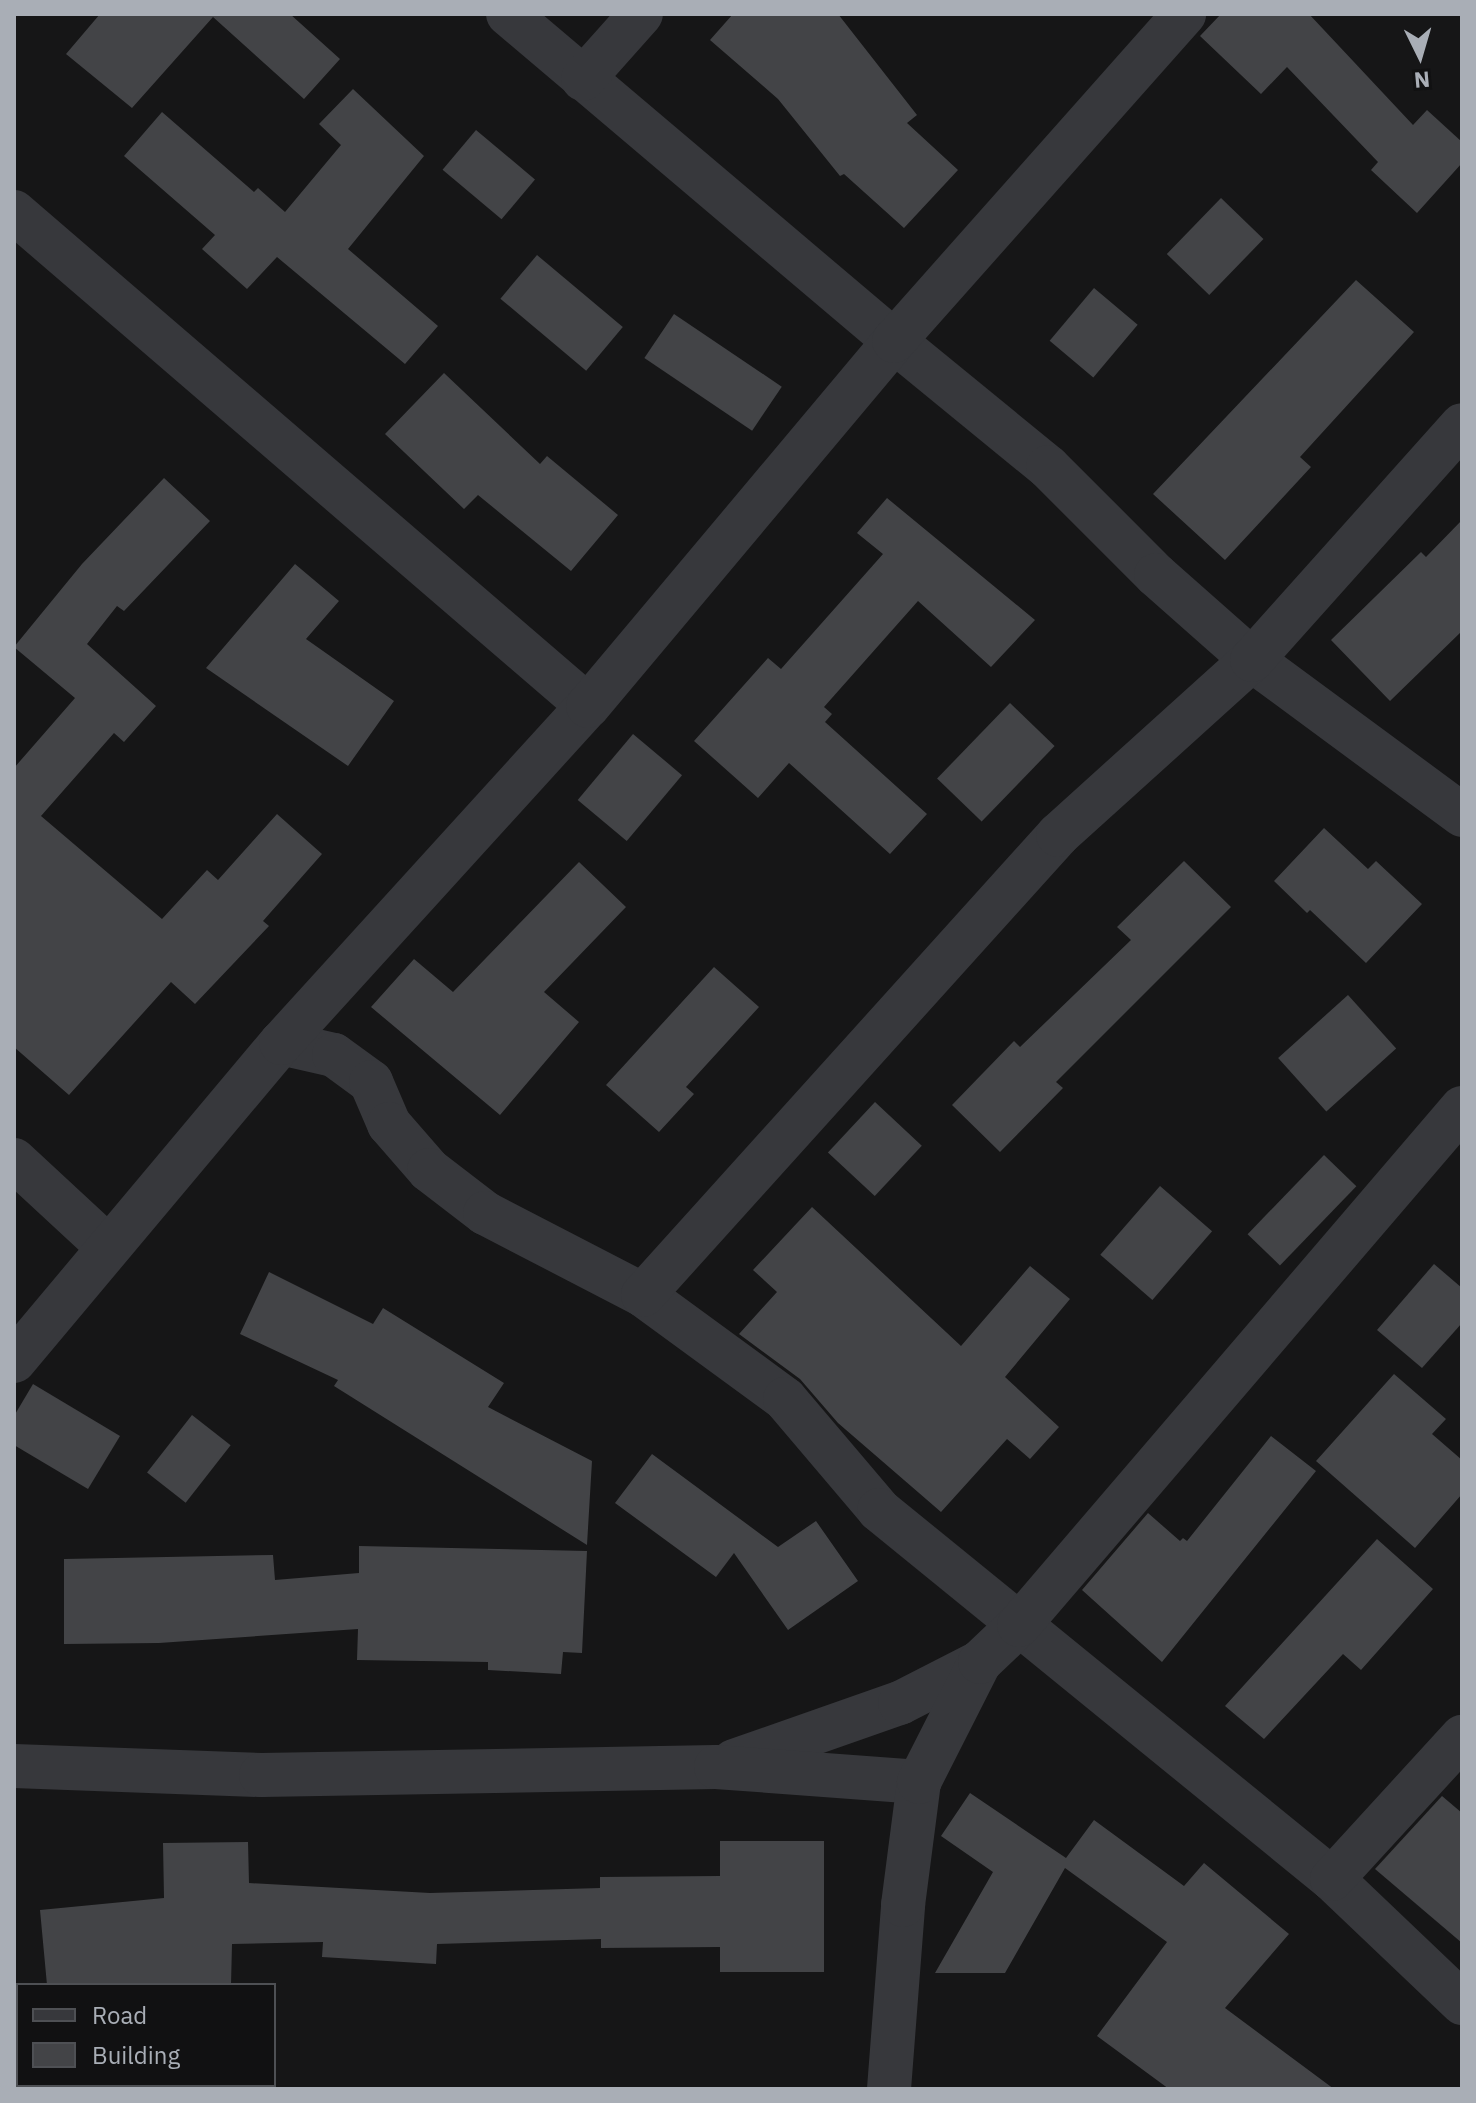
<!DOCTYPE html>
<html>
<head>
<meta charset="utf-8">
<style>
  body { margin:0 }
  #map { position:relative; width:1476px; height:2103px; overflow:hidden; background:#161617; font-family:"IBM Plex Sans",sans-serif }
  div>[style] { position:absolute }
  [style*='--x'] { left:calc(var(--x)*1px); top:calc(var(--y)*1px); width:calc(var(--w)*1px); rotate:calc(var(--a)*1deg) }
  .building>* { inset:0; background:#434447; transform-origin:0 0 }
  .minor>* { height:44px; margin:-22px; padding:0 22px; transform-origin:22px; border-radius:22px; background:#37383c }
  span { translate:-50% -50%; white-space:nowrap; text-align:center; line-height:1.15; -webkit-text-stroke:6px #111112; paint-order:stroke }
  .frame { position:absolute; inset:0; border:16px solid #a9aeb6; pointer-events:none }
  .legend { position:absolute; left:16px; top:1983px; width:260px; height:104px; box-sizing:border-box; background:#111112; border:2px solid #4e5054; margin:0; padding:10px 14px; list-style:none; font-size:24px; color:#a9aeb6 }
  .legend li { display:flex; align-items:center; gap:16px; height:40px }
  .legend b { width:40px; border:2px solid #4e5054 }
  .north { position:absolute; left:1380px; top:16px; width:80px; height:80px; -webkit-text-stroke:6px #111112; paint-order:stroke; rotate:175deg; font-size:22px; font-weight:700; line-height:32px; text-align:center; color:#a9aeb6 }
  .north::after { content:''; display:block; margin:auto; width:28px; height:36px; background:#a9aeb6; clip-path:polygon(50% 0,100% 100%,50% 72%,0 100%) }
</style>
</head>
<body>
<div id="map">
  <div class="building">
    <div style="clip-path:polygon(100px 14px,290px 14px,340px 59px,304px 99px,213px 17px,132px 108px,66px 54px)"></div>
    <div style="clip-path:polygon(733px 14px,838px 14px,917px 115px,907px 123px,958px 170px,904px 228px,844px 174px,840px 176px,778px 99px,710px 40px)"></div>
    <div style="clip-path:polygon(1221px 14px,1309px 14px,1413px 125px,1427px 110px,1462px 142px,1462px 163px,1417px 213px,1371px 170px,1378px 162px,1287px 67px,1261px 94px,1200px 36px)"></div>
    <div style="clip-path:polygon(353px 89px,424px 156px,348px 249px,438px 326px,405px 364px,277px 257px,247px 289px,202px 249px,215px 235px,124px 156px,162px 112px,254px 192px,258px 188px,285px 212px,341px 145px,319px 124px)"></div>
    <div style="left:476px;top:130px;width:77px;height:52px;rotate:40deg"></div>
    <div style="left:1221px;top:198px;width:59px;height:78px;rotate:44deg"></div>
    <div style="left:537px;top:255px;width:112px;height:57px;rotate:40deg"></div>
    <div style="clip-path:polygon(1356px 280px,1414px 332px,1300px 457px,1311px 467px,1225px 560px,1153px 494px)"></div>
    <div style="left:1094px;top:288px;width:57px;height:69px;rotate:40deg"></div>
    <div style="left:674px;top:314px;width:130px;height:53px;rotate:34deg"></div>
    <div style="clip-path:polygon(444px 373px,540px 464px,547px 456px,618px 515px,571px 571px,478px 495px,464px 509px,385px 434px)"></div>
    <div style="clip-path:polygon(164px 478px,210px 521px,124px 611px,117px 606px,87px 644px,156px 706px,124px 742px,114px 733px,41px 816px,162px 919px,207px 870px,218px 880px,277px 814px,322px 854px,263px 921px,269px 926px,195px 1004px,171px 982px,69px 1095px,14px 1047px,14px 768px,75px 698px,14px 647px,82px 564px)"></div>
    <div style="clip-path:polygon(887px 498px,1035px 620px,991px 667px,918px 601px,824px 707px,832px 714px,825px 722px,927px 814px,890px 854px,789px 763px,758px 798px,694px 741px,768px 658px,781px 669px,883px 554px,857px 533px)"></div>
    <div style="clip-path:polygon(1462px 520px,1462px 631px,1390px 701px,1331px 640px,1421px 552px,1426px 557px)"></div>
    <div style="clip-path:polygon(295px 564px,339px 601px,306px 639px,394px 701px,348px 766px,206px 668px)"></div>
    <div style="left:1010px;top:703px;width:62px;height:105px;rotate:44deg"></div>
    <div style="left:633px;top:734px;width:64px;height:86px;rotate:40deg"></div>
    <div style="clip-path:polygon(1324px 828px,1368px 869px,1376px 861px,1422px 904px,1366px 963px,1310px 910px,1307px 913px,1274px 881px)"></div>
    <div style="clip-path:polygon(1184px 861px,1231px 907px,1056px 1082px,1063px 1088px,1000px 1152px,952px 1105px,1014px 1041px,1020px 1047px,1131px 940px,1117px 927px)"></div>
    <div style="clip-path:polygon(579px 862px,626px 907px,544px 992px,579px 1022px,500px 1115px,371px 1007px,414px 959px,453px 992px)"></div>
    <div style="clip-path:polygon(714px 967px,759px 1007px,686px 1087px,694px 1094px,659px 1132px,606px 1085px)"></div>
    <div style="left:1348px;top:995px;width:72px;height:94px;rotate:48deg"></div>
    <div style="left:875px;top:1102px;width:64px;height:69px;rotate:43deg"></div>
    <div style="left:1324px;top:1155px;width:45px;height:110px;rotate:44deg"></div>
    <div style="left:1160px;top:1186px;width:69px;height:91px;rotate:41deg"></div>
    <div style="clip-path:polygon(812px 1207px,961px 1346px,1030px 1266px,1070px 1299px,1005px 1377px,1059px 1427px,1030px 1459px,1007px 1439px,941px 1512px,838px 1423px,800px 1379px,739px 1334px,777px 1292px,753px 1270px)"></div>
    <div style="clip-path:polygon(1434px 1264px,1462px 1288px,1462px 1323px,1422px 1368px,1377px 1330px)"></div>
    <div style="clip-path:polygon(269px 1272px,373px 1324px,383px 1308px,504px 1383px,488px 1407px,592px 1461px,587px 1545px,334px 1386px,338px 1380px,240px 1334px)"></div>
    <div style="clip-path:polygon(1394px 1374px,1446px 1419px,1432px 1434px,1462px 1460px,1462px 1494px,1415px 1548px,1316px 1461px)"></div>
    <div style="clip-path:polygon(33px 1384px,120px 1436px,88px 1489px,14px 1445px,14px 1416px)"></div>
    <div style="left:192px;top:1415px;width:49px;height:73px;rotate:38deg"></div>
    <div style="clip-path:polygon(1271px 1436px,1316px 1471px,1162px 1662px,1082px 1590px,1148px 1513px,1180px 1541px,1183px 1538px,1187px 1541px)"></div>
    <div style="clip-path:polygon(652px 1454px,778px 1547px,816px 1521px,858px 1581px,788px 1630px,734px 1553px,716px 1577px,615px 1503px)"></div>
    <div style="clip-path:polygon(1377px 1539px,1433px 1589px,1361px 1670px,1343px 1654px,1264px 1739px,1225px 1706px)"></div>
    <div style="clip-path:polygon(359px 1546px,587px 1551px,582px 1653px,563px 1652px,561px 1674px,488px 1670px,488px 1662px,357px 1660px,358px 1629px,159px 1643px,64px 1644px,64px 1559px,273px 1555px,275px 1580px,359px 1573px)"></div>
    <div style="clip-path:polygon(970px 1793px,1066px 1858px,1094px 1820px,1184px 1886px,1204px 1863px,1289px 1934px,1225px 2008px,1334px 2089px,1169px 2089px,1097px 2036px,1167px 1942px,1065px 1868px,1005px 1973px,935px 1973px,993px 1872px,941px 1836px)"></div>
    <div style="clip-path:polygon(1442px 1796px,1462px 1813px,1462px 1943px,1375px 1869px)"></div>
    <div style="clip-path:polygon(720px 1841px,824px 1841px,824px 1972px,720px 1972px,720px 1947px,601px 1948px,601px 1939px,437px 1944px,436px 1964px,322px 1957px,323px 1942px,232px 1944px,231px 1985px,47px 1985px,40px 1910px,164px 1898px,163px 1843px,248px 1842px,249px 1883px,430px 1893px,600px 1888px,600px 1877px,720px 1876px)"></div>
  </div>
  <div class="minor">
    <div style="--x:508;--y:14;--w:506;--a:40.27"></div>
    <div style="--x:894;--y:341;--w:199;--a:39.3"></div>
    <div style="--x:1048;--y:467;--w:153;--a:45"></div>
    <div style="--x:1156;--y:575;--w:128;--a:41.5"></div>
    <div style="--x:1252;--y:660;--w:261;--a:36.4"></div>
    <div style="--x:583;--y:79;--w:87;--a:-48.3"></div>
    <div style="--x:14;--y:212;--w:757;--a:40.72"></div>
    <div style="--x:281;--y:1043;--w:54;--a:12.8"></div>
    <div style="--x:334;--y:1055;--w:46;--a:36.1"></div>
    <div style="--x:371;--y:1082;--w:46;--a:66.8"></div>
    <div style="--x:389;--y:1124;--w:61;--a:49"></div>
    <div style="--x:429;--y:1170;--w:71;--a:37.5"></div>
    <div style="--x:485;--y:1213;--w:178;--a:27.4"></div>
    <div style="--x:643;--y:1295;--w:176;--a:36.2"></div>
    <div style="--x:785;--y:1399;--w:145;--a:49.7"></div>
    <div style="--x:879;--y:1510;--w:584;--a:39.17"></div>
    <div style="--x:1332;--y:1879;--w:180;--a:43.6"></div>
    <div style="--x:14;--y:1160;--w:129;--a:42.8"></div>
    <div style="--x:643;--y:1295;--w:620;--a:-47.94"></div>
    <div style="--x:1058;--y:835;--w:261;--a:-42.1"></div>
    <div style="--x:1252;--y:660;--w:315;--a:-48.2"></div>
    <div style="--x:14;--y:1361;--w:415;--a:-50"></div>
    <div style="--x:281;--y:1043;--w:456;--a:-47.7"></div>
    <div style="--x:588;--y:706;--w:476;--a:-50"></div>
    <div style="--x:894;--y:341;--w:437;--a:-48.4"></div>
    <div style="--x:734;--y:1761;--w:176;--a:-19.3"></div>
    <div style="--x:900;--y:1703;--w:90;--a:-27.1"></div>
    <div style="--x:14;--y:1766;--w:247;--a:2.1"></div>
    <div style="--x:261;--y:1775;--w:455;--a:-1"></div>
    <div style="--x:716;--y:1767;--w:204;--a:4.2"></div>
    <div style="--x:1332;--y:1879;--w:193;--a:-47.5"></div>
    <div style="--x:889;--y:2089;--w:185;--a:-85.6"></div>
    <div style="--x:903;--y:1905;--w:124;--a:-82.6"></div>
    <div style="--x:919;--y:1782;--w:135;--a:-63.1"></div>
    <div style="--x:980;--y:1662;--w:54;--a:-43.5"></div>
    <div style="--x:1019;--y:1625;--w:681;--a:-49.41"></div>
  </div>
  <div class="frame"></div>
  <ul class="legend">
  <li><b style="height:10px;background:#37383c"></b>Road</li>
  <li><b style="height:22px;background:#434447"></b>Building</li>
  </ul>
  <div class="north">N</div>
</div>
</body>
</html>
